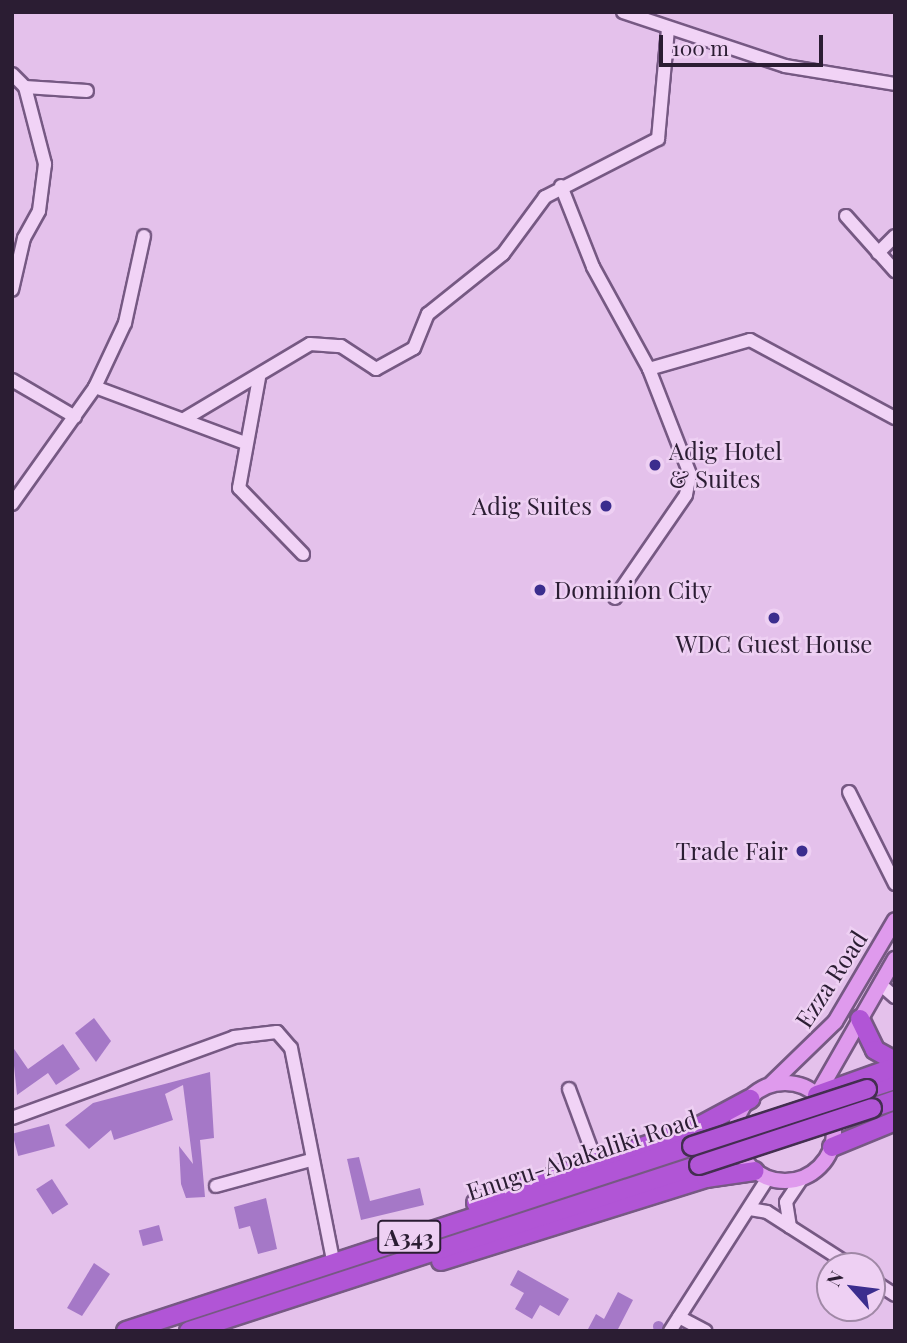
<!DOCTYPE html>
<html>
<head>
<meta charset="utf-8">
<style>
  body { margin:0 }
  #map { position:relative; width:907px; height:1343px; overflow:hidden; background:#e4c1eb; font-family:"Playfair Display",serif }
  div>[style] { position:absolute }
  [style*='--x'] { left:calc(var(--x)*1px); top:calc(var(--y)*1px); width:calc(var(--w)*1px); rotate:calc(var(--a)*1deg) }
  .building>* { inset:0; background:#a578c7; transform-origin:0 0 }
  .round { border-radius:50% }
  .roads { filter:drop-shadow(2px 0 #765983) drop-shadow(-2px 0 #765983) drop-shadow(0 2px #765983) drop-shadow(0 -2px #765983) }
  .minor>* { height:12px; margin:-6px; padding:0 6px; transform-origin:6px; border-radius:6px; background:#f1d3f6 }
  .major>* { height:14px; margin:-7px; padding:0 7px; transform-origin:7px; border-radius:7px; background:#df9aed }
  .major>.ring { margin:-7px; padding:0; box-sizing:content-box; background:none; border:14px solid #df9aed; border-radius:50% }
  .highway>* { height:18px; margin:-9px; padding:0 9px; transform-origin:9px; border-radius:9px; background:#b155d6 }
  .bridges { filter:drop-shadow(2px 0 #432e50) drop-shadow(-2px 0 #432e50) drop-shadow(0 2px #432e50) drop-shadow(0 -2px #432e50) }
  .highway-bridge>* { height:18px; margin:-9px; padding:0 9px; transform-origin:9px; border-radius:9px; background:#b155d6 }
  .dots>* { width:19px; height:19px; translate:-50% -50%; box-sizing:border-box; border:4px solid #eed0f3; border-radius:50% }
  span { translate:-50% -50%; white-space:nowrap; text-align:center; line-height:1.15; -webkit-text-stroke:5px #eed0f3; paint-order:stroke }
  .shield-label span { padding:2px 5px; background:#eed0f3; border:2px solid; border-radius:5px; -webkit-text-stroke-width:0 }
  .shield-label { font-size:23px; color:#2b1d33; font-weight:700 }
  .poi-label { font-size:24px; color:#2b1d33 }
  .left { translate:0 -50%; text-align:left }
  .right { translate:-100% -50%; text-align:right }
  .street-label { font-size:24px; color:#2b1d33 }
  .frame { position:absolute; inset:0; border:14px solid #2b1d33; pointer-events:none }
  .north { position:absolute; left:816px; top:1252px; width:70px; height:70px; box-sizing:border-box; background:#eed0f3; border:2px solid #a088a6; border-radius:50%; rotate:298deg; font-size:19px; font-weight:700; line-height:28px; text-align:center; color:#2b1d33 }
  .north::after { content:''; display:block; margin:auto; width:24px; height:32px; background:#3b2d8e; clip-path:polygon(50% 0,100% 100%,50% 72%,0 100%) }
  .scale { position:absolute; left:659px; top:35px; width:164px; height:32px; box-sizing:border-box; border:4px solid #2b1d33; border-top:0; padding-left:9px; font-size:21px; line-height:24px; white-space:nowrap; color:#2b1d33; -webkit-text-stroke:5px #eed0f3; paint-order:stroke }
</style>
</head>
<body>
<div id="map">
  <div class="building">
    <div style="clip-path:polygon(94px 1018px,111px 1041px,96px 1062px,75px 1033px)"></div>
    <div style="clip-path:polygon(63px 1044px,80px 1069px,56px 1085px,48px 1073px,17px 1095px,12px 1046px,28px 1069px)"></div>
    <div style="clip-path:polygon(210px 1072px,214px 1138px,200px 1140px,205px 1197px,186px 1198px,181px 1184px,179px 1146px,193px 1164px,183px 1085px,165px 1094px,173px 1120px,114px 1140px,111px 1130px,89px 1149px,65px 1125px,93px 1103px)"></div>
    <div style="left:49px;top:1124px;width:23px;height:38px;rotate:75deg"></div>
    <div style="clip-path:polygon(359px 1157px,370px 1201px,420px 1188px,424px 1205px,361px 1220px,347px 1159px)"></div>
    <div style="left:52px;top:1179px;width:30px;height:19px;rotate:57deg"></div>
    <div style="clip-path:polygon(266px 1198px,277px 1249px,258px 1254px,250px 1226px,239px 1229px,234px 1207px)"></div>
    <div style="left:159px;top:1225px;width:16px;height:21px;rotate:75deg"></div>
    <div style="clip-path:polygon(94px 1263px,110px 1274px,82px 1316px,67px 1308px)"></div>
    <div style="clip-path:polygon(518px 1270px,569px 1299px,559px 1316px,540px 1305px,532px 1319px,515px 1309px,524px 1293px,510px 1285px)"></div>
    <div style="clip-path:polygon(618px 1292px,633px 1300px,617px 1331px,587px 1331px,596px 1314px,604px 1319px)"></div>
    <div class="round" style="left:652.5px;top:1320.5px;width:11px;height:11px"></div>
  </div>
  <div class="roads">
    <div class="minor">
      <div style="--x:623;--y:12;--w:171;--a:18.4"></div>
      <div style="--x:785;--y:66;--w:111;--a:9.3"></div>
      <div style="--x:12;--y:74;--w:18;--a:45"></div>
      <div style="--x:25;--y:87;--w:80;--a:75.4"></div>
      <div style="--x:45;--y:164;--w:47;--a:97.3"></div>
      <div style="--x:39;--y:211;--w:31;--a:119"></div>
      <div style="--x:24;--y:238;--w:53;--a:103"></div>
      <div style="--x:25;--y:87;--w:62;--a:3.7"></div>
      <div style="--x:561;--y:186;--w:87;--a:68.4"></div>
      <div style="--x:593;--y:267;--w:116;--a:61.2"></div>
      <div style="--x:649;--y:369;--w:113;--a:68.7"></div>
      <div style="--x:690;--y:474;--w:21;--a:101"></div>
      <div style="--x:686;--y:495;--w:125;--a:124.6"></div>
      <div style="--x:846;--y:216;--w:74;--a:48.3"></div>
      <div style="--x:878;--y:253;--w:24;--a:-45"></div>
      <div style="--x:649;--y:369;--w:105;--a:-16"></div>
      <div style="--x:750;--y:340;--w:165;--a:28.3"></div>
      <div style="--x:259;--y:378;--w:112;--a:100.3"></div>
      <div style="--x:239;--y:488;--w:92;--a:45.9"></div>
      <div style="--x:12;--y:380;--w:73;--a:30.4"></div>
      <div style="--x:95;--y:387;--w:157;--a:20.5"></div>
      <div style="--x:186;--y:418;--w:144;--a:-30.8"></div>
      <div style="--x:310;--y:344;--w:31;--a:4"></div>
      <div style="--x:341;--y:346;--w:42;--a:33.3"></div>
      <div style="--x:376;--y:369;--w:43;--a:-28.9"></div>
      <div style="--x:414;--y:348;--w:37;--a:-68"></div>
      <div style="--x:428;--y:314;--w:96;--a:-38.7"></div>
      <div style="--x:503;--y:254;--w:71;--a:-53.6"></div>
      <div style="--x:545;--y:197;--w:127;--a:-27.2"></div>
      <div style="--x:658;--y:139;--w:109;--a:-84.8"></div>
      <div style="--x:12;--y:504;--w:143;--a:-54.6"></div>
      <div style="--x:95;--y:387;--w:71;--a:-64.9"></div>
      <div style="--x:125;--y:323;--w:89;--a:-77.7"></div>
      <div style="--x:849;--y:792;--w:103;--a:63.4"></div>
      <div style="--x:880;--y:984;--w:20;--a:41"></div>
      <div style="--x:569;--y:1089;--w:78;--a:69.7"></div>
      <div style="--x:12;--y:1118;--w:236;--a:-20"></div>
      <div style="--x:234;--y:1037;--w:43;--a:-6.6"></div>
      <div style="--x:277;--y:1032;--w:21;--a:49"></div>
      <div style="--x:291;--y:1048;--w:211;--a:78.8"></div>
      <div style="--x:216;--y:1186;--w:98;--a:-15.3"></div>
      <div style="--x:750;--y:1209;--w:17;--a:10"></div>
      <div style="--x:767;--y:1212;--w:100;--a:32.7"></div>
      <div style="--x:790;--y:1227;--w:25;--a:-99"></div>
      <div style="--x:786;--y:1202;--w:29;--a:-56"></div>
      <div style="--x:872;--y:1280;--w:27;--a:33"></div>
      <div style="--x:679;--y:1317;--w:30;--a:28"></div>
      <div style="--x:670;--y:1331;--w:182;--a:-57.4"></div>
    </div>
    <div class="major">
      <div class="ring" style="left:736px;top:1083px;width:84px;height:84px"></div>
      <div style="--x:771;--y:1084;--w:89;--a:-44.1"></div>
      <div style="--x:835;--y:1022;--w:118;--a:-59.5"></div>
      <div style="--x:817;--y:1095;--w:157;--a:-60.2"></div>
    </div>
    <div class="highway">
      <div style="--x:860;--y:1019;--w:34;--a:64"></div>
      <div style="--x:875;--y:1050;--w:23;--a:29"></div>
      <div style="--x:867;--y:1089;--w:29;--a:-18"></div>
      <div style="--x:817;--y:1095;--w:83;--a:-19.7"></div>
      <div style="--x:872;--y:1108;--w:24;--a:-19"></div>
      <div style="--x:832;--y:1147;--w:68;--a:-22.4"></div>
      <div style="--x:476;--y:1203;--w:230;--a:-18.7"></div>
      <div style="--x:694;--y:1129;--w:64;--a:-28.2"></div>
      <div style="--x:441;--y:1261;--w:278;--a:-17.4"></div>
      <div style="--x:706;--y:1178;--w:49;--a:-8.1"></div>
      <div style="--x:126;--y:1331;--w:595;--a:-18.1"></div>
      <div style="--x:189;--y:1331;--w:536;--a:-18.03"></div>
    </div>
  </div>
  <div class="bridges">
    <div class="highway-bridge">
      <div style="--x:692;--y:1146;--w:184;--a:-18"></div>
      <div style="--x:699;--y:1165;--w:182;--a:-18.2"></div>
    </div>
  </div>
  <div class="dots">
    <div style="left:655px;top:465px;background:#3b2d8e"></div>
    <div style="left:606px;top:506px;background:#3b2d8e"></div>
    <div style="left:540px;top:590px;background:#3b2d8e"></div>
    <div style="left:774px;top:618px;background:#3b2d8e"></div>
    <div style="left:802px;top:851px;background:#3b2d8e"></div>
  </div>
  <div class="shield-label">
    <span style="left:409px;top:1237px">A343</span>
  </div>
  <div class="poi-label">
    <span class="left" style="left:669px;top:465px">Adig Hotel<br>&amp; Suites</span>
    <span class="right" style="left:592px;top:506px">Adig Suites</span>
    <span class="left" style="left:554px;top:590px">Dominion City</span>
    <span style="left:774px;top:644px">WDC Guest House</span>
    <span class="right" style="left:788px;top:851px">Trade Fair</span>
  </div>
  <div class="street-label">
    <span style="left:831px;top:979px;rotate:-57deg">Ezza Road</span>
    <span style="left:582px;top:1155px;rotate:-18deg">Enugu-Abakaliki Road</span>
  </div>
  <div class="frame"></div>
  <div class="north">N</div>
  <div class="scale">100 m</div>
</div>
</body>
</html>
